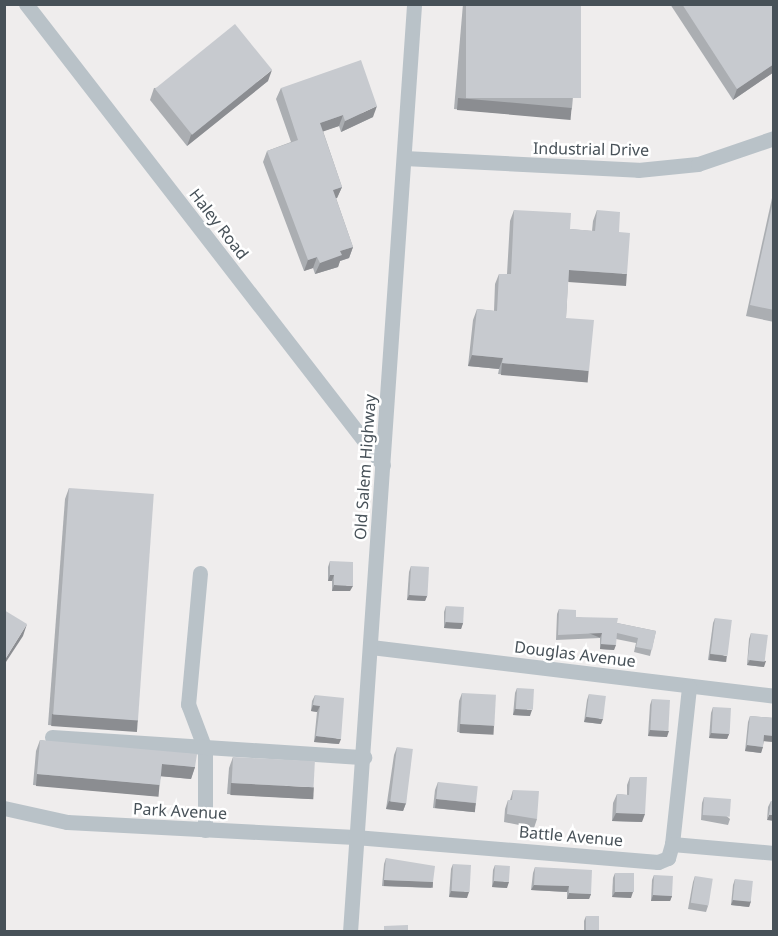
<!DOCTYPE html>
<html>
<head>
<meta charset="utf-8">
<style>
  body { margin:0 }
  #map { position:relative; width:778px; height:936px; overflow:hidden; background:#efeded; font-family:"Noto Sans",sans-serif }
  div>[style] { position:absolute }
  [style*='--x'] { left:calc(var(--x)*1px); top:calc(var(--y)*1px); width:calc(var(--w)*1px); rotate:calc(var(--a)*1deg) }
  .street>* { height:15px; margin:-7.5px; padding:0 7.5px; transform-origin:7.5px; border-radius:7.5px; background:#b9c2c8 }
  .wall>* { inset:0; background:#abaeb2 }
  .shaded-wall>* { inset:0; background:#8b8d91; transform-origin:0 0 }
  .building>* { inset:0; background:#c7cacf; transform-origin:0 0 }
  span { translate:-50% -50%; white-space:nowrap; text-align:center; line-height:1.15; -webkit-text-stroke:5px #fff; paint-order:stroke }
  .street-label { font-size:16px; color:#475158 }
  .frame { position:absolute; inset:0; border:6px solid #475158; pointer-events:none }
</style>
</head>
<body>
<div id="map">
  <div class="street">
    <div style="--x:26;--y:4;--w:583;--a:52.25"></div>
    <div style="--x:404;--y:158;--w:234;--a:2.9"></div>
    <div style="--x:638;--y:170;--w:60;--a:-5.7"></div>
    <div style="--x:698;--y:164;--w:80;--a:-18.9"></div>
    <div style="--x:200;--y:573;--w:132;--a:95.2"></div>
    <div style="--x:188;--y:704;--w:48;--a:69.3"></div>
    <div style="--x:205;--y:749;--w:81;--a:90"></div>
    <div style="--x:371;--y:647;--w:406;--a:6.9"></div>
    <div style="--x:52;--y:737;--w:313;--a:3.7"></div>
    <div style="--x:4;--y:808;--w:65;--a:12.5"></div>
    <div style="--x:67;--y:822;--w:288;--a:3"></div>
    <div style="--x:355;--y:837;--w:304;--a:4.7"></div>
    <div style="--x:658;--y:862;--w:11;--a:-22"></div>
    <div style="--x:668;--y:858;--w:15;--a:-74"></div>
    <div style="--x:672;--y:844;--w:158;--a:-83.8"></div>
    <div style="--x:672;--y:844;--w:102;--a:5"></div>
    <div style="--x:350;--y:932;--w:930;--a:-86.05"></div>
  </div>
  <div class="wall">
    <div style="clip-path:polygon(463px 4px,581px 4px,572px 108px,568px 119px,454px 109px)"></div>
    <div style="clip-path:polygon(670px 4px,774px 4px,774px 72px,733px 100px)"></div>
    <div style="clip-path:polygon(268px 81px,187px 146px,150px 100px,154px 88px)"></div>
    <div style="clip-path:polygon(281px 88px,373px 117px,341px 132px,339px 126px,323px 131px,342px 187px,337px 198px,336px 198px,353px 247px,349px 258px,340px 261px,338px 267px,315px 274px,313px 268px,304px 271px,263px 162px,267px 151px,291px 142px,276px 99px)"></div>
    <div style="clip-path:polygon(774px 189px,774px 322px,746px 316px)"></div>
    <div style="clip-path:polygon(514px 210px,570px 229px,592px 231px,593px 221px,597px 210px,619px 232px,623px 285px,568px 281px,566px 318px,585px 382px,498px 374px,499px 369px,468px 366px,473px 320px,477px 309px,494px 311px,495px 284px,499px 274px,507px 274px,510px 221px)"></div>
    <div style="clip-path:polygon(69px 488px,138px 720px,134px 731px,48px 725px,65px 499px)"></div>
    <div style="clip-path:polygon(330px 561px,350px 591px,332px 591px,332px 581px,328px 581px,328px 567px)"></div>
    <div style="clip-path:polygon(411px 566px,427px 596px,425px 601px,407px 600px,409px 572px)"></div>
    <div style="clip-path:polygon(446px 606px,463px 623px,461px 629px,444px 628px,444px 612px)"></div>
    <div style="clip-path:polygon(559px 609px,576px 617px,617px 623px,656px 631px,650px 656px,634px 652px,636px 643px,616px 639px,614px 650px,600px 649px,600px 638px,556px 640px,557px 614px)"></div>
    <div style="clip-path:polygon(715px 618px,725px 662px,708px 660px,713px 623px)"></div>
    <div style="clip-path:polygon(751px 633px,764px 667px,747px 665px,749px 639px)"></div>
    <div style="clip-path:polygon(517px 688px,530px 716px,513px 715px,515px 693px)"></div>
    <div style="clip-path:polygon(462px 693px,494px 726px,491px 734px,457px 732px,459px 701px)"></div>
    <div style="clip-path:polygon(589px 694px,601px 724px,584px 722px,587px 700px)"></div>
    <div style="clip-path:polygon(315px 695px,339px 744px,314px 742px,317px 712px,311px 711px,312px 701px)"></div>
    <div style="clip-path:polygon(652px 699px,667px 737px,648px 736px,650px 705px)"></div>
    <div style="clip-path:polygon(713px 707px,729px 734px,727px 739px,709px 738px,711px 713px)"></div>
    <div style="clip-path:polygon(750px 716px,774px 718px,774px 742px,764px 741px,761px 753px,745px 751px,748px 722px)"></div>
    <div style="clip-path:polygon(40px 740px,195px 767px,191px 779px,161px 776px,156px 796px,33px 785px,36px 751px)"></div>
    <div style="clip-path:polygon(397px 747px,406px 803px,403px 811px,386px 809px,394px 755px)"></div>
    <div style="clip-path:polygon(233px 757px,310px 799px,227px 794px,229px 768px)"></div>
    <div style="clip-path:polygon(630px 777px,642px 822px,612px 821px,613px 803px,617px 794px,627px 795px,627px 785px)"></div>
    <div style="clip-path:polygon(438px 782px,476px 803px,473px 812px,433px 808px,435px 790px)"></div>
    <div style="clip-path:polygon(513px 790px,537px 819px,534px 828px,504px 822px,505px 809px,508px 800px,510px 800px)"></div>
    <div style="clip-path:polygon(704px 797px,730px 819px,728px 825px,701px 820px,702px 803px)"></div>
    <div style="clip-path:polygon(771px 801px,774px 801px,767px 820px,768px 807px)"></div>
    <div style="clip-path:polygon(386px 858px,433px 882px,431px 888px,382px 886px,384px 864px)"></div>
    <div style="clip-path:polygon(453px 864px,467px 898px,449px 897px,451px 869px)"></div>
    <div style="clip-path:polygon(495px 865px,507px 888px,492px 887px,493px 870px)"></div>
    <div style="clip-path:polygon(535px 867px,591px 894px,589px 899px,567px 899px,567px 892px,531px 890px,533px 873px)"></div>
    <div style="clip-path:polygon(615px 873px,631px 898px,612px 897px,613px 878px)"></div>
    <div style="clip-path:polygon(654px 875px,672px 896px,670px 901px,651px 901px,652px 880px)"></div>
    <div style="clip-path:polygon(695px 876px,708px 906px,706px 912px,688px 909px,693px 882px)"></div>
    <div style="clip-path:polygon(735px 879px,751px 901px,749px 907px,731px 905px,733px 885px)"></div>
    <div style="clip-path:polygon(586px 916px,599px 932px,584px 932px,584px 921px)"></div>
  </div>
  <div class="shaded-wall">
    <div style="clip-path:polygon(774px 64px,774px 72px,733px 100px,737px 89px)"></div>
    <div style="clip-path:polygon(272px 70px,268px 81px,187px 146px,191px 135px)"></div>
    <div style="left:458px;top:98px;width:114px;height:12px;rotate:5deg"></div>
    <div style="clip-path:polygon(377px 106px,373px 117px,341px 132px,345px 121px)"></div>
    <div style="clip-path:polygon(343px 115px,339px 126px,316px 134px,320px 123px)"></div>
    <div style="clip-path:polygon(342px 187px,337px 198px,329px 201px,333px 190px)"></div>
    <div style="clip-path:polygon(353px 247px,349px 258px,340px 261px,338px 267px,315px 274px,320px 263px,340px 251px)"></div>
    <div style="clip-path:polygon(317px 257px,313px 268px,304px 271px,308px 260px)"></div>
    <div style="left:569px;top:270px;width:58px;height:12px;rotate:4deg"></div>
    <div style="clip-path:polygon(472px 355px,503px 358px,499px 369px,468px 366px)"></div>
    <div style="left:502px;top:363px;width:87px;height:12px;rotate:5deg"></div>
    <div style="clip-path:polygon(330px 575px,334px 575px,332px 581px,328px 581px)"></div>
    <div style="clip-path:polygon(334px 585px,353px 586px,350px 591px,332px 591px)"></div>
    <div style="clip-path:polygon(409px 595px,427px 596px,425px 601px,407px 600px)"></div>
    <div style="clip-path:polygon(446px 622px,463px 623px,461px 629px,444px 628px)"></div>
    <div style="clip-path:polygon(27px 624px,23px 636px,4px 665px,4px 661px)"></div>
    <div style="left:602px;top:633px;width:5px;height:44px;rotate:112deg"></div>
    <div style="clip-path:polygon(601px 644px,616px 645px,614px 650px,600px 649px)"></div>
    <div style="left:710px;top:654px;width:17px;height:6px;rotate:7deg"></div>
    <div style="clip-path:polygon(750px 660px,766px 661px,764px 667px,747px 665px)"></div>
    <div style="clip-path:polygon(313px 705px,320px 706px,317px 712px,311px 711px)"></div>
    <div style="clip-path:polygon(515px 709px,532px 710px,530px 716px,513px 715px)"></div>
    <div style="left:52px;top:714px;width:86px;height:12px;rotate:4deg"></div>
    <div style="clip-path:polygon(586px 717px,603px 719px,601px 724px,584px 722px)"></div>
    <div style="left:460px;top:724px;width:34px;height:9px;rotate:3deg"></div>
    <div style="clip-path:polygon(650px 730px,669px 731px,667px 737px,648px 736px)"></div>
    <div style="clip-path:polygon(711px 733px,729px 734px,727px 739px,709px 738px)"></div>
    <div style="clip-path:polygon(764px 735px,774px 736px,774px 742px,762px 741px)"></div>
    <div style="clip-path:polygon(316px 736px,341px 739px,339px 744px,314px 742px)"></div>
    <div style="clip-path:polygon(747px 745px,763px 747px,761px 753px,745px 751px)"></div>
    <div style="clip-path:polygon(162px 764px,195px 767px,191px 779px,158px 776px)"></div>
    <div style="left:37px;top:774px;width:123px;height:12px;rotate:5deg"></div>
    <div style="left:231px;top:783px;width:83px;height:12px;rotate:3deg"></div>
    <div style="left:436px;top:799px;width:40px;height:9px;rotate:6deg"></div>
    <div style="clip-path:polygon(389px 801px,406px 803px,403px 811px,386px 809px)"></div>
    <div style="clip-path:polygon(616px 813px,645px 814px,642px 822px,612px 821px)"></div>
    <div style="clip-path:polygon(769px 815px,774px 815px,774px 821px,767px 820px)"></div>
    <div style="left:384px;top:880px;width:49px;height:6px;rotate:2deg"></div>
    <div style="clip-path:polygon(494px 881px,509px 882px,507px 888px,492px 887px)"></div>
    <div style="clip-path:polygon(534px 885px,569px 886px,567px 892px,531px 890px)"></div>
    <div style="clip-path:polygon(451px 891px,469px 892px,467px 898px,449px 897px)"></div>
    <div style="clip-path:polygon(615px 892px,633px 892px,631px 898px,612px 897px)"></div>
    <div style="clip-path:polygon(569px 893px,591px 894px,589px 899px,567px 899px)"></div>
    <div style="clip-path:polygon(653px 895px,672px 896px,670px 901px,651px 901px)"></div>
    <div style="clip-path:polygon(733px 900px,751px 901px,749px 907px,731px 905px)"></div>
  </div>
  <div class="building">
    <div style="left:466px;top:4px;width:115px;height:94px"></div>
    <div style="clip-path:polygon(682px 4px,774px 4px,774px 64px,737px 89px)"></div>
    <div style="left:235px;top:24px;width:59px;height:103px;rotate:51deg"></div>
    <div style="clip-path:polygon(361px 60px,377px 106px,345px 121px,343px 115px,320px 123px,342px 187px,333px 190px,353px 247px,340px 251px,342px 255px,320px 263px,317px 257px,308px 260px,267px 151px,298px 140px,281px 88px)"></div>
    <div style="clip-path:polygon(774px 197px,774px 310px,750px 305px)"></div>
    <div style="clip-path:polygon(514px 210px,571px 213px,570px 229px,595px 231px,597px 210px,620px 212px,619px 232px,630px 233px,627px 274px,569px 270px,566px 318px,594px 320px,589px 371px,502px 363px,503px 358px,472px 355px,477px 309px,497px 311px,499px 274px,511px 274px)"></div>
    <div style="left:69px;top:488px;width:85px;height:227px;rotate:4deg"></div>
    <div style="clip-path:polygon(330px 561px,353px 562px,353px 586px,334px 585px,334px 575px,330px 575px)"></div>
    <div style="left:411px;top:566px;width:18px;height:29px;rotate:3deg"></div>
    <div style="left:446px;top:606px;width:18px;height:16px;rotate:3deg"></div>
    <div style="clip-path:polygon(559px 609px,576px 610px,576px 617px,618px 618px,617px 623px,656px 631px,652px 650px,636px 647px,638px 638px,617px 633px,616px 645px,601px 644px,602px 633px,558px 635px)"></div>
    <div style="clip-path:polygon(4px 610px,27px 624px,4px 661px)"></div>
    <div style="left:715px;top:618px;width:17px;height:36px;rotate:7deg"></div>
    <div style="left:751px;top:633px;width:17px;height:27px;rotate:7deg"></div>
    <div style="left:517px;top:688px;width:17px;height:21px;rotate:3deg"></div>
    <div style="left:462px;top:693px;width:34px;height:31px;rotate:3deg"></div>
    <div style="left:589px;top:694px;width:17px;height:23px;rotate:7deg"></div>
    <div style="clip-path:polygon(315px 695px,344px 698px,341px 739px,316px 736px,320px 706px,313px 705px)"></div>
    <div style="left:652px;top:699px;width:18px;height:31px;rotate:3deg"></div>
    <div style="left:713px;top:707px;width:18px;height:26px;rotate:3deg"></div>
    <div style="clip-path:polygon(750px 716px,774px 718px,774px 736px,764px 735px,763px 747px,747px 745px)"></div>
    <div style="clip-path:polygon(40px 740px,197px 754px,195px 767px,162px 764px,160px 785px,37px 774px)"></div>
    <div style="left:397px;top:747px;width:16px;height:55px;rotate:7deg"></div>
    <div style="left:233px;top:757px;width:82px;height:26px;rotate:3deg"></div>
    <div style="clip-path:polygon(630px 777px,647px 777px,645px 814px,616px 813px,617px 794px,629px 795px)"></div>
    <div style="left:438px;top:782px;width:40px;height:17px;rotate:6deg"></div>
    <div style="clip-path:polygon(513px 790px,539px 791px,537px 819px,507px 814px,508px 800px,512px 800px)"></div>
    <div style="left:704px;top:797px;width:27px;height:18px;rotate:4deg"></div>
    <div style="clip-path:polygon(771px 801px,774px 801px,774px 815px,769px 815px)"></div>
    <div style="clip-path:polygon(386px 858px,435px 866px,433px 882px,384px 880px)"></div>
    <div style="left:453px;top:864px;width:18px;height:27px;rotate:3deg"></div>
    <div style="left:495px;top:865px;width:15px;height:16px;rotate:4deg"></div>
    <div style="clip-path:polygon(535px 867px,592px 870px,591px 894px,569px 893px,569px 886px,534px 885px)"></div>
    <div style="left:615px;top:873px;width:19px;height:19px"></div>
    <div style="left:654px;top:875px;width:19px;height:20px;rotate:3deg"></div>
    <div style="left:695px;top:876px;width:18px;height:27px;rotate:9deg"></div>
    <div style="left:735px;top:879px;width:18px;height:21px;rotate:6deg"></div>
    <div style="left:586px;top:916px;width:13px;height:16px"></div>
    <div style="clip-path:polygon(408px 925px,408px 932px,384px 932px,384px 926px)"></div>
  </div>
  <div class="street-label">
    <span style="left:591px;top:149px;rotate:1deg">Industrial Drive</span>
    <span style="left:219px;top:224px;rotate:52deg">Haley Road</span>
    <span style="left:365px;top:467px;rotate:-86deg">Old Salem Highway</span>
    <span style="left:575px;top:654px;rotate:7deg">Douglas Avenue</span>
    <span style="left:180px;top:811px;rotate:3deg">Park Avenue</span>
    <span style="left:571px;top:836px;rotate:5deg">Battle Avenue</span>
  </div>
  <div class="frame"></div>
</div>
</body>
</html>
